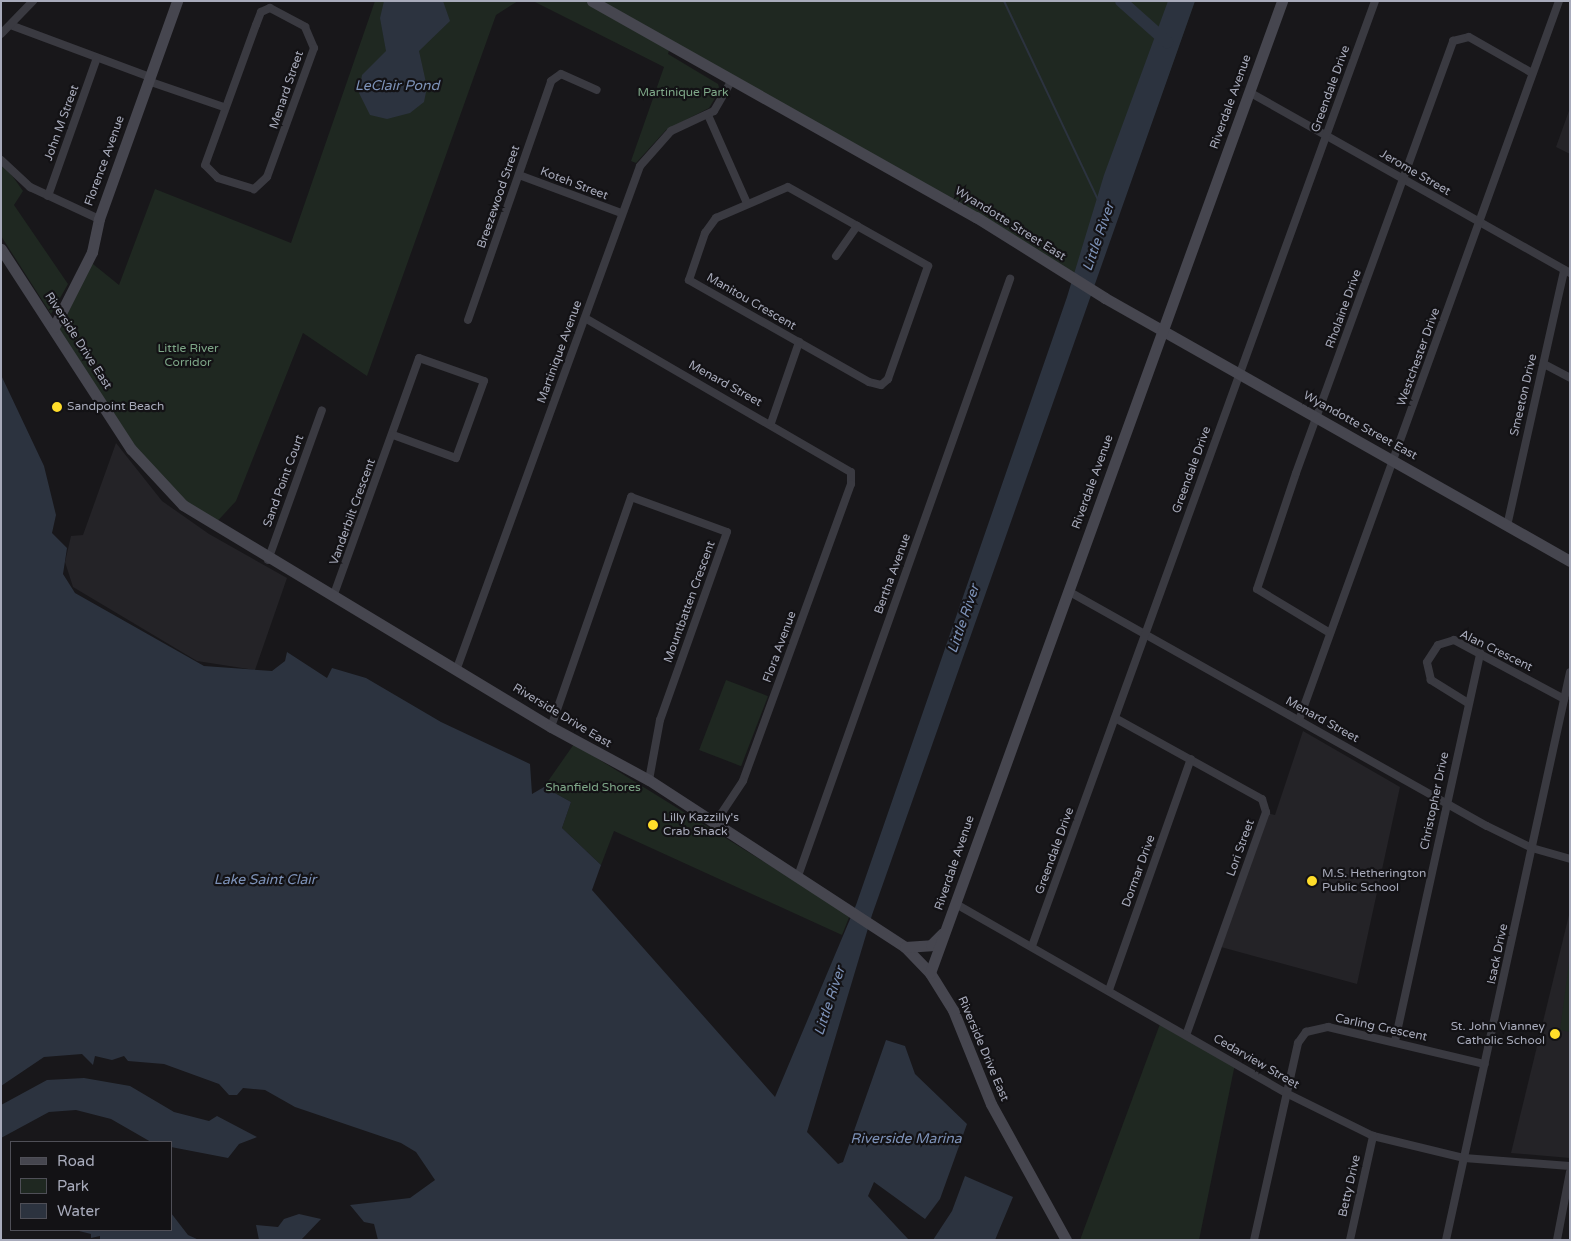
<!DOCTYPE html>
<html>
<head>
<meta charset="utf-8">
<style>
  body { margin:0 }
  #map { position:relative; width:1571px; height:1241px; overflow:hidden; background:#18171a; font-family:"Varela Round",sans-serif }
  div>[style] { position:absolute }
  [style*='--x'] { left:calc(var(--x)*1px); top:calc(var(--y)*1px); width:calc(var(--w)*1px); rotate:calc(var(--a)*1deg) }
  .built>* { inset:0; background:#242327 }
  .green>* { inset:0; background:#1f2821; transform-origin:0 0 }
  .water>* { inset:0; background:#2c333f }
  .stream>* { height:2px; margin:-1px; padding:0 1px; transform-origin:1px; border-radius:1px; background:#2c333f }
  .river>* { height:12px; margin:-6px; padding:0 6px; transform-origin:6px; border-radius:6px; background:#2c333f }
  .street>* { height:8px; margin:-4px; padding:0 4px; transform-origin:4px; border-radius:4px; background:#3a3a41 }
  .secondary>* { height:11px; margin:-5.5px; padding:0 5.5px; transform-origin:5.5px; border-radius:5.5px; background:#46464f }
  .dots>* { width:14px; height:14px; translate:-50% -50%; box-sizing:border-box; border:2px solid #131215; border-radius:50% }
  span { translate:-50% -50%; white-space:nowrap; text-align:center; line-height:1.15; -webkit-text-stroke:4.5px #131215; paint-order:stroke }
  .street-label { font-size:12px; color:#a8abbb }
  .park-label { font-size:12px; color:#7ea788 }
  .poi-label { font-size:12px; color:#a8abbb }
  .left { translate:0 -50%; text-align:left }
  .right { translate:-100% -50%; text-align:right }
  .water-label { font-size:14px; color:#7d92b8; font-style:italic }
  .frame { position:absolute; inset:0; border:2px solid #a8abbb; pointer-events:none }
  .legend { position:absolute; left:10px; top:1141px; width:162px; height:90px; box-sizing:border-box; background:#131215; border:1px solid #4f4f57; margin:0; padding:6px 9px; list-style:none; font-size:15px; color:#a8abbb }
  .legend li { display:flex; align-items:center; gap:10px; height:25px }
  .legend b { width:25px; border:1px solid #4f4f57 }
</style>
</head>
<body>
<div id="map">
  <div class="built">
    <div style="clip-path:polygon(1570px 108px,1570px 154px,1556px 147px)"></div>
    <div style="clip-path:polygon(116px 443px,162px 501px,209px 534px,287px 578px,255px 670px,197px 661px,73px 587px,65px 562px,71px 536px,83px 535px)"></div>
    <div style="clip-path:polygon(1303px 731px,1400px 787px,1357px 984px,1221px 947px,1267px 813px,1275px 815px)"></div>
    <div style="clip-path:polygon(1569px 915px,1570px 1158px,1511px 1153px)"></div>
  </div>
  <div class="green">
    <div style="clip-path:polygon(375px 1px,518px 1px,496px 15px,367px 376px,303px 333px,236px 501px,213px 526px,155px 479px,53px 327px,88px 260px,119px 285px,155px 189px,291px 243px)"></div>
    <div style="clip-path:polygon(533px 1px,1195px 1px,1092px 290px,670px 47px,668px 54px,718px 84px,720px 90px,709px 108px,666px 130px,636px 163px,631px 161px,664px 67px)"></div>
    <div style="clip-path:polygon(1px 160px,23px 191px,14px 205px,68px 284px,51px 314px,1px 236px)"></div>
    <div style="left:726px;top:680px;width:45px;height:75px;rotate:21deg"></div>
    <div style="clip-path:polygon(574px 744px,850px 915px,842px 935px,614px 831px,601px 865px,562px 828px,571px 802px,544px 787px)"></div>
    <div style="clip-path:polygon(1570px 955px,1570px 1032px,1560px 1030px)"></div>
    <div style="clip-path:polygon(1160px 1024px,1235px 1064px,1199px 1240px,1080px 1240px)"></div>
  </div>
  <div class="water">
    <div style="clip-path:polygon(384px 1px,443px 1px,450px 21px,419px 51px,427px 87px,424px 102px,410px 113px,387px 119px,370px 115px,359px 93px,362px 75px,386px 51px,380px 18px)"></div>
    <div style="clip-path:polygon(1168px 1px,1195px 1px,872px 915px,807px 1132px,838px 1164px,843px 1162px,886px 1040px,905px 1046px,915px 1074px,967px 1124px,940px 1199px,925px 1219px,874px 1182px,868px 1196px,909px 1240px,378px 1240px,374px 1224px,364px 1222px,350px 1205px,410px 1198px,435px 1180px,416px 1152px,401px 1143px,295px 1107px,265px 1090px,243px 1088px,237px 1095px,229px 1095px,219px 1084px,164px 1064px,128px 1061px,124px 1056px,112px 1060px,95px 1056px,93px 1065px,82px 1054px,44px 1057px,1px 1086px,1px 375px,44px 466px,56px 515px,52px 533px,67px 548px,63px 574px,75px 593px,204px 666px,272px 671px,285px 661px,287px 652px,327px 678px,332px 668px,366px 678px,441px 722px,530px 764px,532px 794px,544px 787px,571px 802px,562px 828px,601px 865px,592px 890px,775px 1097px,856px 905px,1067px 297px,1104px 175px)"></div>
    <div style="clip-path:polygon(84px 1078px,130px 1086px,174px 1112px,209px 1121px,217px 1116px,257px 1137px,239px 1144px,228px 1158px,171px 1147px,171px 1142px,151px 1142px,111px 1119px,76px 1110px,49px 1112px,1px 1138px,1px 1105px,47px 1080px)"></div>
    <div style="clip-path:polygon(965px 1176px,1013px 1197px,995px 1240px,933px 1240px,952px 1211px)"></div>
    <div style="clip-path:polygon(171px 1213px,188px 1235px,199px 1240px,100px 1240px,100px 1236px,91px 1238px,91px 1234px,75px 1230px,171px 1230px)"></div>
    <div style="clip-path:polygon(299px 1214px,321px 1219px,301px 1240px,259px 1240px,256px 1225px,278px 1227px,284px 1219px)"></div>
  </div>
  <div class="stream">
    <div style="--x:1004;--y:1;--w:220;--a:64.7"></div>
  </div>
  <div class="river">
    <div style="--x:1121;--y:1;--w:62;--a:41.7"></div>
  </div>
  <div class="street">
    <div style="--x:270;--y:8;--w:40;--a:28"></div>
    <div style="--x:305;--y:27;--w:23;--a:67"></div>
    <div style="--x:314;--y:48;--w:137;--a:110"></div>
    <div style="--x:267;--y:177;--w:18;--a:137"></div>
    <div style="--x:254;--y:189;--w:38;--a:-163"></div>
    <div style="--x:218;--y:178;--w:18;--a:-135"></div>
    <div style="--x:205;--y:165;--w:149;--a:-70"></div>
    <div style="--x:256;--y:25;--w:14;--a:-69"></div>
    <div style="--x:261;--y:12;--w:10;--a:-24"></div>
    <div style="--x:13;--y:26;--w:146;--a:20.4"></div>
    <div style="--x:1;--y:34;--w:46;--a:-45.9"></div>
    <div style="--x:148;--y:81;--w:80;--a:18.9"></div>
    <div style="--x:1249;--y:92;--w:369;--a:29.4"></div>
    <div style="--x:708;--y:115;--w:96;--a:66.1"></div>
    <div style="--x:1;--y:160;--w:40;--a:43"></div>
    <div style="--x:30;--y:187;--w:76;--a:24.9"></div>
    <div style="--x:519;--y:175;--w:109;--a:20.4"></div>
    <div style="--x:788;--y:187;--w:161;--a:29.4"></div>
    <div style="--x:928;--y:266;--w:120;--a:109.5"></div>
    <div style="--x:888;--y:379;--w:9;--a:139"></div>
    <div style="--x:881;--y:385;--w:12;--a:-166"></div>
    <div style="--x:869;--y:382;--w:207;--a:-150.5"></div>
    <div style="--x:689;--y:280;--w:50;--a:-71.2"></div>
    <div style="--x:705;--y:233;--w:19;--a:-54"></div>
    <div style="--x:716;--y:218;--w:78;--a:-23.3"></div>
    <div style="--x:48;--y:196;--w:146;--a:-70.5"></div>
    <div style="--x:836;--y:256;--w:37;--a:-55"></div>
    <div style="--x:585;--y:318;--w:307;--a:30.1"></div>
    <div style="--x:851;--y:472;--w:12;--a:90"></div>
    <div style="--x:851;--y:484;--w:316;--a:110"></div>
    <div style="--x:743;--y:781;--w:50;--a:123.7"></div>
    <div style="--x:468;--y:320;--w:253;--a:-70.8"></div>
    <div style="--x:551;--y:81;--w:12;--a:-35"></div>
    <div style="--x:561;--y:74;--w:39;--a:24"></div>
    <div style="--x:1544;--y:364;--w:30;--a:28"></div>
    <div style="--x:771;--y:423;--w:86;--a:-70.9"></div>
    <div style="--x:1507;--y:526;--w:262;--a:-77.4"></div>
    <div style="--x:268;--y:560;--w:159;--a:-70.2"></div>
    <div style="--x:1068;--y:591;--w:480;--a:29.3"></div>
    <div style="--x:1487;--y:826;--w:50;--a:26.1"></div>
    <div style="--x:1532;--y:848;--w:40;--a:16"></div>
    <div style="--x:333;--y:597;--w:254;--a:-70.2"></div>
    <div style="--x:419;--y:358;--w:69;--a:19.5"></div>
    <div style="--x:484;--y:381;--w:82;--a:110"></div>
    <div style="--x:456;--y:458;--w:67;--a:-159.9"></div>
    <div style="--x:1330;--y:633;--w:85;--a:-148.9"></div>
    <div style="--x:1257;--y:589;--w:122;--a:-71.4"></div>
    <div style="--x:1296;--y:473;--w:460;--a:-70"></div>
    <div style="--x:1453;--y:41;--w:16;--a:-14"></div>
    <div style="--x:1469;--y:37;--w:73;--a:29.7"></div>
    <div style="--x:457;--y:668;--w:534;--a:-69.97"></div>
    <div style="--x:640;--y:166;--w:47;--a:-48.5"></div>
    <div style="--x:671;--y:131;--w:47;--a:-24.9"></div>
    <div style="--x:714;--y:111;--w:34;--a:-60"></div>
    <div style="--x:1468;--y:703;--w:44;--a:-148.1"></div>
    <div style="--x:1431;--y:680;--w:18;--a:-103"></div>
    <div style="--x:1427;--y:662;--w:20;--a:-57"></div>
    <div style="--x:1438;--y:645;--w:17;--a:-17"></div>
    <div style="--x:1454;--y:640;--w:125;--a:28.2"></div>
    <div style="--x:1115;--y:718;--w:168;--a:28.9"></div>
    <div style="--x:1262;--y:799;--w:14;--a:73"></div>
    <div style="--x:1266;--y:812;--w:237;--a:109.7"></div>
    <div style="--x:1299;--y:720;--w:765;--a:-70.12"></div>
    <div style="--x:551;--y:727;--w:244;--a:-70.8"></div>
    <div style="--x:631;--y:497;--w:102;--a:20"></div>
    <div style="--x:727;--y:532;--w:200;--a:109.6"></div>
    <div style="--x:660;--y:720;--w:61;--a:100.4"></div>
    <div style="--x:798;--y:876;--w:634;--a:-70.45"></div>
    <div style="--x:956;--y:904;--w:380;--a:29.8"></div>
    <div style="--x:1286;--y:1093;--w:97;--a:26.3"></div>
    <div style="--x:1373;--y:1136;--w:94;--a:13.6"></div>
    <div style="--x:1464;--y:1158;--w:106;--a:4.3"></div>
    <div style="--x:1032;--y:946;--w:1005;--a:-70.05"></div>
    <div style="--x:1109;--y:990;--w:245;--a:-70.5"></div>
    <div style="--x:1395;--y:1041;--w:397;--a:-77.6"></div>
    <div style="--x:1254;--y:1240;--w:202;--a:-77.4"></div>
    <div style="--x:1298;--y:1043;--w:14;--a:-54"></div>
    <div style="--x:1306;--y:1032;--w:23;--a:-13"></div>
    <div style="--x:1328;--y:1027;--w:161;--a:13.3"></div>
    <div style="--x:1350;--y:1240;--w:107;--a:-77.5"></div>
    <div style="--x:1446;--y:1240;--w:581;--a:-77.68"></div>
    <div style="--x:1557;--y:1240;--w:69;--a:-79.2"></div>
  </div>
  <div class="secondary">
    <div style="--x:592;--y:1;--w:441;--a:29.4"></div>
    <div style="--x:976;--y:217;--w:152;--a:32.1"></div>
    <div style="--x:1105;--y:298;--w:534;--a:29.49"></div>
    <div style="--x:1;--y:249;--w:239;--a:57"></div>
    <div style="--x:131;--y:449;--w:76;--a:47.1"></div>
    <div style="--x:183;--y:505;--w:430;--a:31.1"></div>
    <div style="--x:551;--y:727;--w:111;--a:28.4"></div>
    <div style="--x:649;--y:780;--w:306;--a:33.1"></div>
    <div style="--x:905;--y:947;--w:36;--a:46"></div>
    <div style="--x:930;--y:973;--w:44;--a:58.1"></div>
    <div style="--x:953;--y:1010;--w:101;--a:68"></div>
    <div style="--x:991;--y:1104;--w:155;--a:61.1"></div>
    <div style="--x:54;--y:327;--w:84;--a:-63.1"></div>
    <div style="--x:92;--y:252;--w:34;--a:-78"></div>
    <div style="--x:99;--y:219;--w:232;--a:-70.3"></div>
    <div style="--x:905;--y:947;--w:26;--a:-4"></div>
    <div style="--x:931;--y:945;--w:17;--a:-45"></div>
    <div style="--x:930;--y:973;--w:1034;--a:-70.09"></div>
  </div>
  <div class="dots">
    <div style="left:57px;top:407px;background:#ffdd2a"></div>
    <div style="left:653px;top:825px;background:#ffdd2a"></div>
    <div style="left:1312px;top:881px;background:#ffdd2a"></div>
    <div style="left:1555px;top:1034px;background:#ffdd2a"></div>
  </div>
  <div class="street-label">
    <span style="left:1331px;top:89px;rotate:-70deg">Greendale Drive</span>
    <span style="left:287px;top:90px;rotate:-71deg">Menard Street</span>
    <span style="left:1231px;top:102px;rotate:-70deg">Riverdale Avenue</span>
    <span style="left:62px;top:123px;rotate:-70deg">John M Street</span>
    <span style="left:105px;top:161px;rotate:-70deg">Florence Avenue</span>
    <span style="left:1415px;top:173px;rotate:30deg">Jerome Street</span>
    <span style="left:574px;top:184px;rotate:21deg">Koteh Street</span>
    <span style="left:499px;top:197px;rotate:-71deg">Breezewood Street</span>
    <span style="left:1010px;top:224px;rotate:32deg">Wyandotte Street East</span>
    <span style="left:751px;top:302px;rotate:30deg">Manitou Crescent</span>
    <span style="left:1344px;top:309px;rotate:-70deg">Rholaine Drive</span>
    <span style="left:78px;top:341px;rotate:57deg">Riverside Drive East</span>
    <span style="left:560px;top:352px;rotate:-70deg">Martinique Avenue</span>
    <span style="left:1419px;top:357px;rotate:-70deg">Westchester Drive</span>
    <span style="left:725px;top:384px;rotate:29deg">Menard Street</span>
    <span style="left:1524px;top:395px;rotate:-77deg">Smeeton Drive</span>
    <span style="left:1360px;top:426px;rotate:29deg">Wyandotte Street East</span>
    <span style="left:1192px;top:470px;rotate:-70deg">Greendale Drive</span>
    <span style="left:284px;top:481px;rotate:-70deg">Sand Point Court</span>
    <span style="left:1093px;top:482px;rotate:-70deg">Riverdale Avenue</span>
    <span style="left:353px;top:512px;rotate:-70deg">Vanderbilt Crescent</span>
    <span style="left:893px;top:574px;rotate:-70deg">Bertha Avenue</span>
    <span style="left:690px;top:602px;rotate:-70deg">Mountbatten Crescent</span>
    <span style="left:780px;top:647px;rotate:-70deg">Flora Avenue</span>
    <span style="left:1496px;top:651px;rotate:26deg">Alan Crescent</span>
    <span style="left:562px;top:716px;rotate:31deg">Riverside Drive East</span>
    <span style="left:1322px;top:720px;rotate:29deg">Menard Street</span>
    <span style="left:1435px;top:801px;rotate:-78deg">Christopher Drive</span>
    <span style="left:1241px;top:848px;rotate:-70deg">Lori Street</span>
    <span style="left:1055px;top:851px;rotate:-70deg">Greendale Drive</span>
    <span style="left:955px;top:863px;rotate:-71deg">Riverdale Avenue</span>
    <span style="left:1139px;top:871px;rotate:-70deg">Dormar Drive</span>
    <span style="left:1498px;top:954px;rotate:-78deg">Isack Drive</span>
    <span style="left:1381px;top:1028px;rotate:12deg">Carling Crescent</span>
    <span style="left:983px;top:1049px;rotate:67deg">Riverside Drive East</span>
    <span style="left:1256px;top:1062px;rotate:30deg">Cedarview Street</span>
    <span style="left:1350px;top:1186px;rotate:-77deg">Betty Drive</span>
  </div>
  <div class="park-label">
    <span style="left:683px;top:93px">Martinique Park</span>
    <span style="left:188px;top:356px">Little River<br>Corridor</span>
    <span style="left:593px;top:788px">Shanfield Shores</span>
  </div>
  <div class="poi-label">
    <span class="left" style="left:67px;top:407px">Sandpoint Beach</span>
    <span class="left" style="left:663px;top:825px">Lilly Kazzilly's<br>Crab Shack</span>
    <span class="left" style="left:1322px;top:881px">M.S. Hetherington<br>Public School</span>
    <span class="right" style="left:1545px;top:1034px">St. John Vianney<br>Catholic School</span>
  </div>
  <div class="water-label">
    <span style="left:397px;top:86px">LeClair Pond</span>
    <span style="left:1099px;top:237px;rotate:-71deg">Little River</span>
    <span style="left:964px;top:619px;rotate:-71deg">Little River</span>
    <span style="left:265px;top:880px">Lake Saint Clair</span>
    <span style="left:830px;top:1001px;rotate:-72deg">Little River</span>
    <span style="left:906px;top:1139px">Riverside Marina</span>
  </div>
  <div class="frame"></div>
  <ul class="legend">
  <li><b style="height:6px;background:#46464f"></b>Road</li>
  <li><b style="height:14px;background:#1f2821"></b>Park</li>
  <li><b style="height:14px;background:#2c333f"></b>Water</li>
  </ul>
</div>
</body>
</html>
